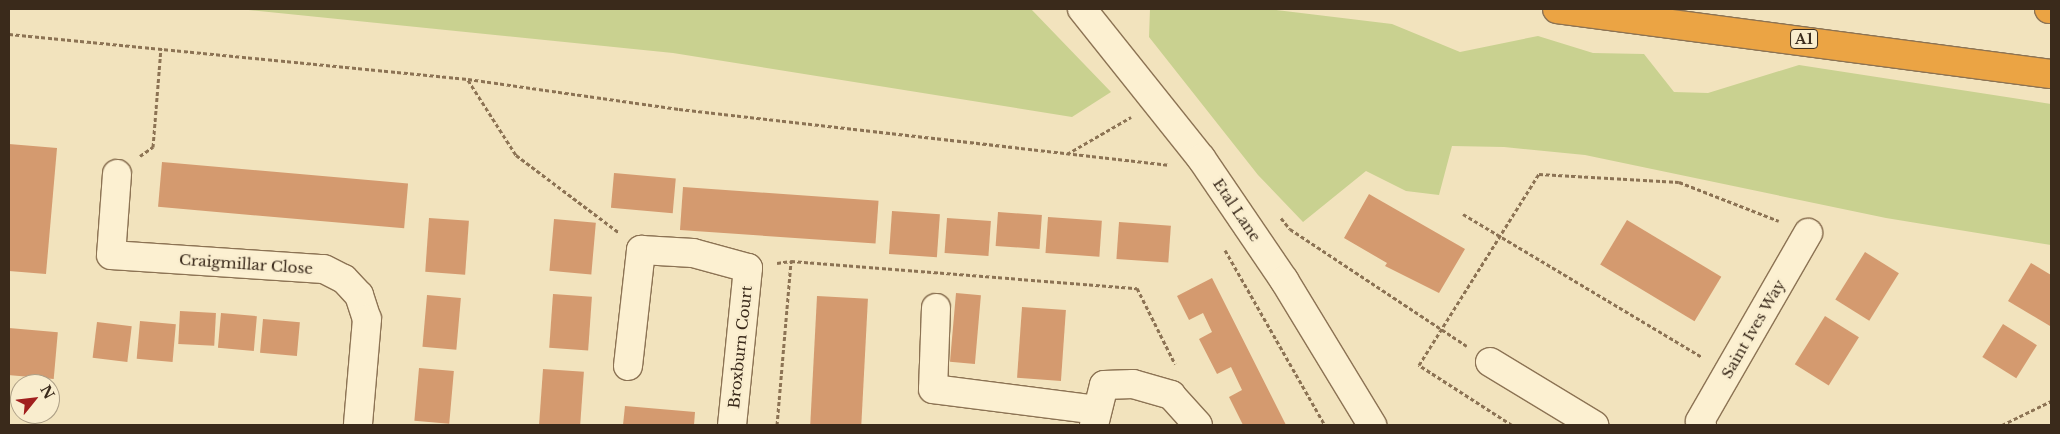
<!DOCTYPE html>
<html>
<head>
<meta charset="utf-8">
<style>
  body { margin:0 }
  #map { position:relative; width:2060px; height:434px; overflow:hidden; background:#f2e3bd; font-family:"Libre Baskerville",serif }
  div>[style] { position:absolute }
  [style*='--x'] { left:calc(var(--x)*1px); top:calc(var(--y)*1px); width:calc(var(--w)*1px); rotate:calc(var(--a)*1deg) }
  .green>* { inset:0; background:#c9d190 }
  .building>* { inset:0; background:#d49a6f; transform-origin:0 0 }
  .path>* { height:3px; margin-top:-1.5px; transform-origin:0; background:repeating-linear-gradient(90deg,#8c7354 0 4px,transparent 0 6.5px) }
  .roads { filter:drop-shadow(1px 0 #8c7354) drop-shadow(-1px 0 #8c7354) drop-shadow(0 1px #8c7354) drop-shadow(0 -1px #8c7354) }
  .minor>* { height:28px; margin:-14px; padding:0 14px; transform-origin:14px; border-radius:14px; background:#fcf0d1 }
  .highway>* { height:28px; margin:-14px; padding:0 14px; transform-origin:14px; border-radius:14px; background:#eba444 }
  span { translate:-50% -50%; white-space:nowrap; text-align:center; line-height:1.15; -webkit-text-stroke:4.5px #f9edce; paint-order:stroke }
  .shield-label span { padding:1px 4px; background:#f9edce; border:1px solid; border-radius:4px; -webkit-text-stroke-width:0 }
  .shield-label { font-size:14px; color:#3a2a1b; font-weight:700 }
  .street-label { font-size:15px; color:#3a2a1b }
  .frame { position:absolute; inset:0; border:10px solid #3a2a1b; pointer-events:none }
  .north { position:absolute; left:10px; top:374px; width:50px; height:50px; box-sizing:border-box; background:#f9edce; border:1px solid #ad9f86; border-radius:50%; rotate:61deg; font-size:14px; font-weight:700; line-height:20px; text-align:center; color:#3a2a1b }
  .north::after { content:''; display:block; margin:auto; width:18px; height:22px; background:#a11f1e; clip-path:polygon(50% 0,100% 100%,50% 72%,0 100%) }
</style>
</head>
<body>
<div id="map">
  <div class="green">
    <div style="clip-path:polygon(238px 9px,1031px 9px,1111px 92px,1072px 117px,673px 53px)"></div>
    <div style="clip-path:polygon(1150px 9px,1268px 9px,1392px 24px,1460px 52px,1538px 36px,1593px 53px,1644px 54px,1674px 92px,1708px 93px,1799px 65px,2051px 104px,2051px 245px,1886px 218px,1585px 155px,1504px 147px,1452px 146px,1439px 195px,1406px 191px,1366px 171px,1303px 222px,1258px 175px,1149px 37px)"></div>
  </div>
  <div class="building">
    <div style="clip-path:polygon(9px 144px,57px 148px,46px 274px,9px 271px)"></div>
    <div style="left:162px;top:162px;width:247px;height:45px;rotate:5deg"></div>
    <div style="left:614px;top:173px;width:62px;height:35px;rotate:5deg"></div>
    <div style="left:683px;top:187px;width:196px;height:43px;rotate:4deg"></div>
    <div style="clip-path:polygon(1369px 194px,1465px 249px,1439px 293px,1385px 266px,1387px 263px,1344px 238px)"></div>
    <div style="left:892px;top:211px;width:48px;height:43px;rotate:4deg"></div>
    <div style="left:998px;top:212px;width:44px;height:34px;rotate:4deg"></div>
    <div style="left:1048px;top:217px;width:54px;height:36px;rotate:4deg"></div>
    <div style="left:429px;top:218px;width:40px;height:54px;rotate:4deg"></div>
    <div style="left:947px;top:218px;width:44px;height:35px;rotate:4deg"></div>
    <div style="left:554px;top:219px;width:42px;height:52px;rotate:5deg"></div>
    <div style="left:1627px;top:220px;width:110px;height:52px;rotate:31deg"></div>
    <div style="left:1119px;top:222px;width:52px;height:37px;rotate:4deg"></div>
    <div style="left:1865px;top:252px;width:40px;height:56px;rotate:32deg"></div>
    <div style="clip-path:polygon(2031px 263px,2051px 275px,2050px 326px,2008px 301px)"></div>
    <div style="clip-path:polygon(1212px 278px,1286px 425px,1243px 425px,1229px 397px,1242px 390px,1231px 367px,1217px 374px,1199px 339px,1212px 332px,1203px 313px,1189px 320px,1177px 296px)"></div>
    <div style="left:956px;top:293px;width:25px;height:69px;rotate:5deg"></div>
    <div style="left:553px;top:294px;width:39px;height:54px;rotate:4deg"></div>
    <div style="left:427px;top:295px;width:34px;height:52px;rotate:5deg"></div>
    <div style="left:817px;top:296px;width:51px;height:129px;rotate:3deg"></div>
    <div style="left:1022px;top:307px;width:44px;height:71px;rotate:4deg"></div>
    <div style="left:180px;top:311px;width:36px;height:33px;rotate:3deg"></div>
    <div style="left:221px;top:313px;width:36px;height:35px;rotate:5deg"></div>
    <div style="left:1825px;top:316px;width:40px;height:57px;rotate:32deg"></div>
    <div style="left:263px;top:319px;width:37px;height:34px;rotate:5deg"></div>
    <div style="left:140px;top:321px;width:36px;height:38px;rotate:5deg"></div>
    <div style="left:97px;top:322px;width:35px;height:36px;rotate:7deg"></div>
    <div style="left:2003px;top:324px;width:40px;height:39px;rotate:32deg"></div>
    <div style="left:9px;top:328px;width:49px;height:47px;rotate:5deg"></div>
    <div style="left:419px;top:368px;width:35px;height:53px;rotate:5deg"></div>
    <div style="left:543px;top:369px;width:41px;height:56px;rotate:4deg"></div>
    <div style="clip-path:polygon(625px 406px,695px 412px,694px 425px,623px 425px)"></div>
  </div>
  <div class="path">
    <div style="--x:9;--y:34;--w:461;--a:5.6"></div>
    <div style="--x:468;--y:79;--w:213;--a:8.1"></div>
    <div style="--x:679;--y:109;--w:492;--a:6.5"></div>
    <div style="--x:468;--y:80;--w:89;--a:57.4"></div>
    <div style="--x:516;--y:155;--w:128;--a:37"></div>
    <div style="--x:1067;--y:154;--w:74;--a:-30"></div>
    <div style="--x:140;--y:156;--w:16;--a:-35"></div>
    <div style="--x:153;--y:147;--w:99;--a:-85.4"></div>
    <div style="--x:1463;--y:214;--w:279;--a:30.9"></div>
    <div style="--x:1281;--y:218;--w:14;--a:51"></div>
    <div style="--x:1290;--y:229;--w:212;--a:33.5"></div>
    <div style="--x:1225;--y:250;--w:202;--a:60.3"></div>
    <div style="--x:777;--y:263;--w:14;--a:-8"></div>
    <div style="--x:777;--y:425;--w:165;--a:-85.1"></div>
    <div style="--x:791;--y:261;--w:347;--a:4.5"></div>
    <div style="--x:1137;--y:288;--w:85;--a:63.4"></div>
    <div style="--x:1512;--y:425;--w:111;--a:-147.2"></div>
    <div style="--x:1419;--y:365;--w:226;--a:-57.9"></div>
    <div style="--x:1539;--y:174;--w:140;--a:3.3"></div>
    <div style="--x:1679;--y:182;--w:107;--a:21.3"></div>
    <div style="--x:2002;--y:425;--w:55;--a:-26.1"></div>
  </div>
  <div class="roads">
    <div class="minor">
      <div style="--x:1082;--y:9;--w:191;--a:51.4"></div>
      <div style="--x:1201;--y:158;--w:148;--a:55.8"></div>
      <div style="--x:1284;--y:280;--w:170;--a:58.7"></div>
      <div style="--x:117;--y:174;--w:81;--a:94.2"></div>
      <div style="--x:111;--y:255;--w:213;--a:3.8"></div>
      <div style="--x:324;--y:269;--w:22;--a:27"></div>
      <div style="--x:344;--y:279;--w:22;--a:47"></div>
      <div style="--x:359;--y:295;--w:25;--a:72"></div>
      <div style="--x:367;--y:319;--w:106;--a:94.9"></div>
      <div style="--x:936;--y:308;--w:81;--a:92.1"></div>
      <div style="--x:933;--y:389;--w:165;--a:7.3"></div>
      <div style="--x:1490;--y:362;--w:122;--a:31.2"></div>
      <div style="--x:628;--y:366;--w:117;--a:-83.6"></div>
      <div style="--x:641;--y:250;--w:52;--a:3.3"></div>
      <div style="--x:693;--y:253;--w:57;--a:15.3"></div>
      <div style="--x:748;--y:268;--w:158;--a:95.8"></div>
      <div style="--x:1094;--y:425;--w:41;--a:-76"></div>
      <div style="--x:1104;--y:385;--w:29;--a:-2"></div>
      <div style="--x:1133;--y:384;--w:40;--a:16"></div>
      <div style="--x:1171;--y:395;--w:40;--a:48"></div>
      <div style="--x:1702;--y:425;--w:4;--a:-117"></div>
      <div style="--x:1700;--y:421;--w:217;--a:-60.1"></div>
    </div>
    <div class="highway">
      <div style="--x:1557;--y:9;--w:498;--a:7.5"></div>
      <div style="--x:2049;--y:9;--w:2;--a:0"></div>
    </div>
  </div>
  <div class="shield-label">
    <span style="left:1804px;top:39px">A1</span>
  </div>
  <div class="street-label">
    <span style="left:1237px;top:210px;rotate:56deg">Etal Lane</span>
    <span style="left:246px;top:264px;rotate:4deg">Craigmillar Close</span>
    <span style="left:1753px;top:329px;rotate:-60deg">Saint Ives Way</span>
    <span style="left:740px;top:347px;rotate:-84deg">Broxburn Court</span>
  </div>
  <div class="frame"></div>
  <div class="north">N</div>
</div>
</body>
</html>
